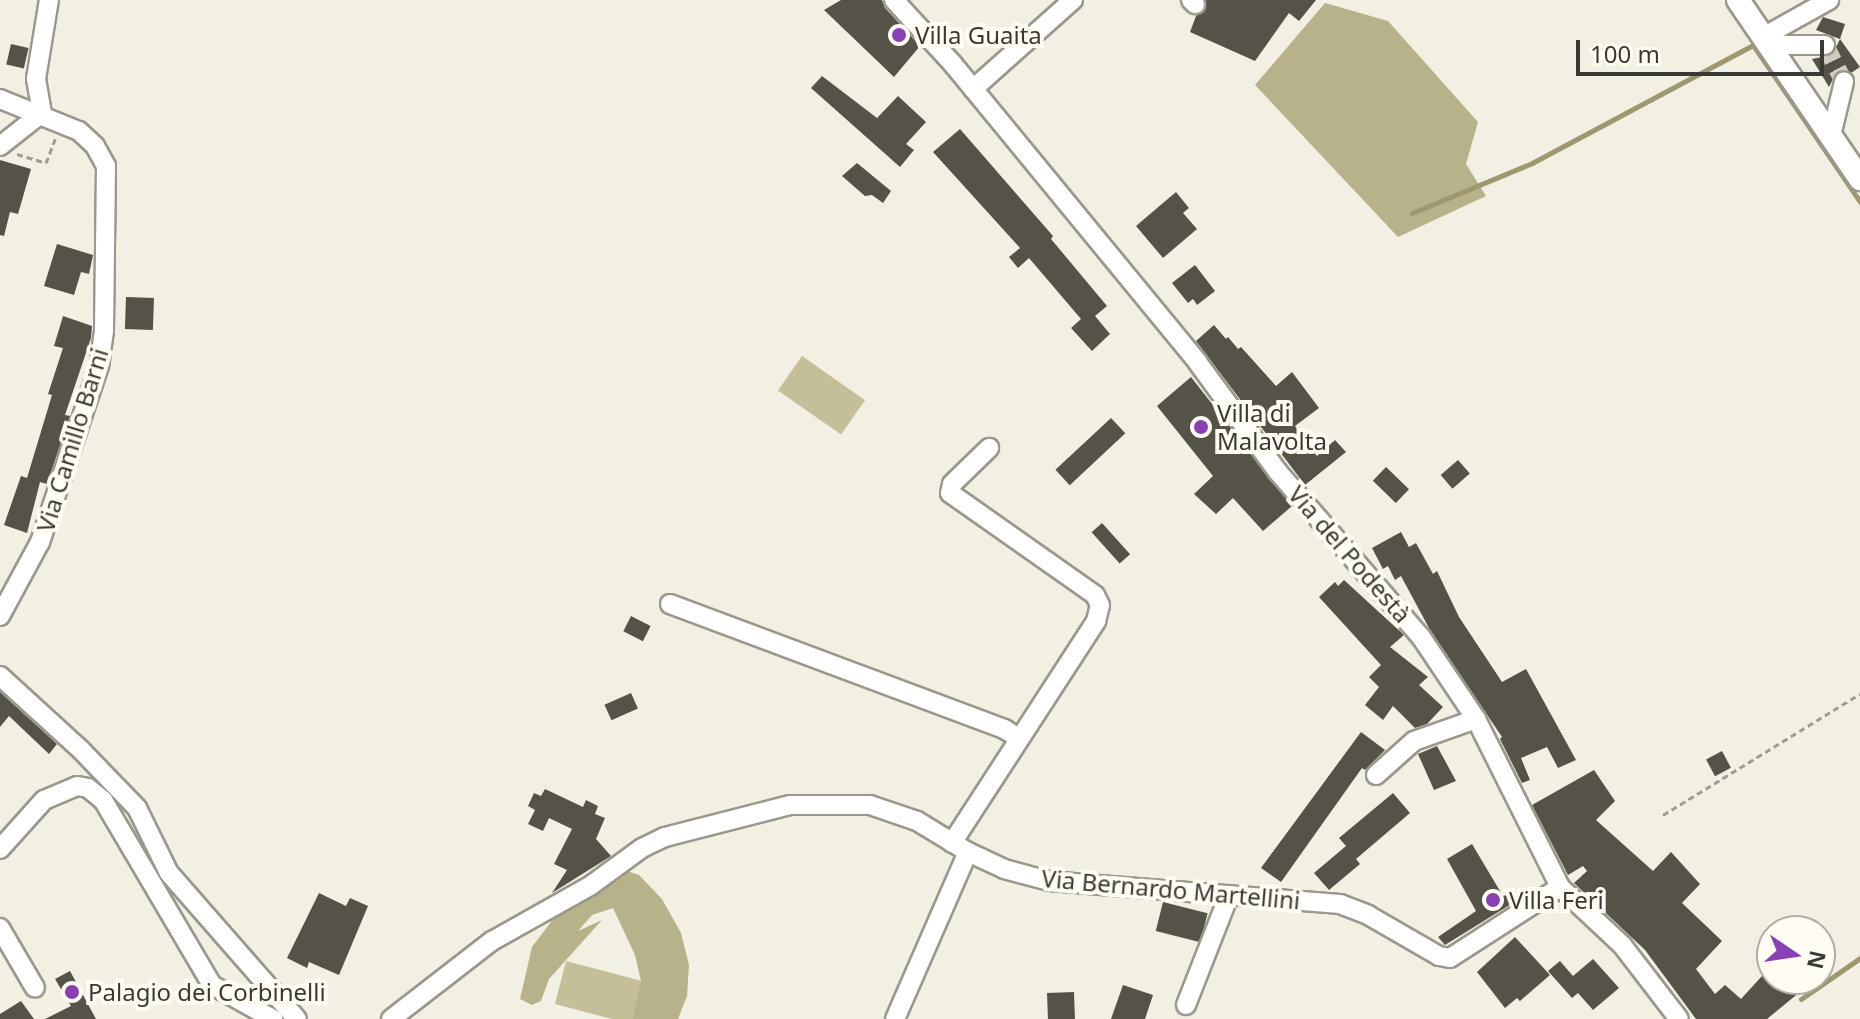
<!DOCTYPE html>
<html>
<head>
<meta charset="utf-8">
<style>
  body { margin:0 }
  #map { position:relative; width:1860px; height:1019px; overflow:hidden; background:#f2f0e3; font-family:"Noto Sans",sans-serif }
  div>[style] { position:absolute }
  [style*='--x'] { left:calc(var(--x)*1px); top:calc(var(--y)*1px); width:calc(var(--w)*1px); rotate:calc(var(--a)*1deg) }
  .green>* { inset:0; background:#c4bf98; transform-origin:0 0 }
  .forest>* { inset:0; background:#b7b289 }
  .stream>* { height:5px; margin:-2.5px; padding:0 2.5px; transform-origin:2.5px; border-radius:2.5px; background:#9d9870 }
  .building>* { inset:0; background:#555348; transform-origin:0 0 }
  .minor-tunnel>* { height:18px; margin-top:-9px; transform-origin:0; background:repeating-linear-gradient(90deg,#cdcbc0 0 18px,transparent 0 27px) }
  .path>* { height:3px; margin-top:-1.5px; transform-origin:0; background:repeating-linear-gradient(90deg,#9e9c93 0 6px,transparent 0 10px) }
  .roads { filter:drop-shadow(2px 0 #9a988c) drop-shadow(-2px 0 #9a988c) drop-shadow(0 2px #9a988c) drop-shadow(0 -2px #9a988c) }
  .minor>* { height:18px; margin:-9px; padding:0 9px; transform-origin:9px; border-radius:9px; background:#fff }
  .major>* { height:22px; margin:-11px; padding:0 11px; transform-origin:11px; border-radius:11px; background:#fff }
  .dots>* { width:22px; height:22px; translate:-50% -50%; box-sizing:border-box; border:4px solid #fffdf3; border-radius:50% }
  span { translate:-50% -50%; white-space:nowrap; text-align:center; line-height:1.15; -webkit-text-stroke:8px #fffdf3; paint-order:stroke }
  .poi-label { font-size:24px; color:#3a3934 }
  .left { translate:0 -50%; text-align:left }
  .street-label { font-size:24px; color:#3a3934 }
  .north { position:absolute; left:1756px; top:915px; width:80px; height:80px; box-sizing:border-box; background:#fffdf3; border:2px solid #b0afa7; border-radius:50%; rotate:103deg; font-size:22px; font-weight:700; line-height:32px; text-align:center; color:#3a3934 }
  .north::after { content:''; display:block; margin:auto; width:28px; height:36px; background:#8940b2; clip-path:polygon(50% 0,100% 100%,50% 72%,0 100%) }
  .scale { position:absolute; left:1576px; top:40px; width:248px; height:36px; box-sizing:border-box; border:4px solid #3a3934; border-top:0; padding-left:10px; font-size:24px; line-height:28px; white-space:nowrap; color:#3a3934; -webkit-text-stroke:6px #fffdf3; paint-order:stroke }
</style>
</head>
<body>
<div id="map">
  <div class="green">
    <div style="left:802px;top:356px;width:77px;height:42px;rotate:35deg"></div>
    <div style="clip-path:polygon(566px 961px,642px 981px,632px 1019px,612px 1019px,555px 1004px)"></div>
  </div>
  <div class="forest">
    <div style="clip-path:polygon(1325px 3px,1388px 21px,1478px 122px,1466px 164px,1486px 196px,1398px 237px,1255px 85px)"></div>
    <div style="clip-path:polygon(627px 871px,639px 875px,662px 899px,681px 933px,689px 965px,687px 996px,678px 1019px,632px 1019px,641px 981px,635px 955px,613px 908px,592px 915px,578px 931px,602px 920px,549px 979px,541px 1001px,532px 1005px,520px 999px,532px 947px,554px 918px)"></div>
  </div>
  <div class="stream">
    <div style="--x:1412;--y:213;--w:130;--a:-22.6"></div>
    <div style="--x:1532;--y:163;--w:251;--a:-28.1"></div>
    <div style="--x:1753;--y:45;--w:190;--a:55.7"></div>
    <div style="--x:1801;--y:999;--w:72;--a:-34.8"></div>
  </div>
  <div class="building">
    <div style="clip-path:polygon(841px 0,882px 0,885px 8px,920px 46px,894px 77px,824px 10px)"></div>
    <div style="clip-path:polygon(1206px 0,1316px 0,1299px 21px,1289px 13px,1255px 61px,1190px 32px,1196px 16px,1206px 8px)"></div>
    <div style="clip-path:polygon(1823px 17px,1845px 24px,1840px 39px,1816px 30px)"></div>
    <div style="clip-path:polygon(1840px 39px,1860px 67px,1851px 73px,1836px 73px,1829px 87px,1812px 59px,1832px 55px)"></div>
    <div style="left:11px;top:44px;width:18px;height:21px;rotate:13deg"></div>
    <div style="clip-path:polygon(822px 76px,877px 118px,898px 96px,926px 122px,906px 144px,914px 150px,900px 167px,811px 88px)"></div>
    <div style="clip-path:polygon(960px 129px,1053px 236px,1051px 239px,1107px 306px,1095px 316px,1110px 334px,1092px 351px,1071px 328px,1081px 319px,1029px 258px,1018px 268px,1009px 257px,1020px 248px,933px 152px)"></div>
    <div style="clip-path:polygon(0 160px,31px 169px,18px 214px,10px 212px,4px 236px,0 235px)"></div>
    <div style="clip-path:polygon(857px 163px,891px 191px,883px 203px,872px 195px,865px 196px,842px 176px)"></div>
    <div style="clip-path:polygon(1176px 192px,1189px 208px,1183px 213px,1197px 229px,1163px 258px,1136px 226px)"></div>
    <div style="clip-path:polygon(57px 244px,93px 255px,89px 274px,81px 272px,74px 295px,44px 286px)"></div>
    <div style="clip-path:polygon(1195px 265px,1215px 291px,1197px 305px,1193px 299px,1188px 303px,1172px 283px)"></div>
    <div style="left:126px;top:297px;width:28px;height:32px;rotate:2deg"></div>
    <div style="clip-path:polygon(63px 316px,92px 326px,91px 338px,65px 415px,70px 416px,47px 484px,40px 482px,27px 533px,4px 525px,21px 476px,27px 478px,52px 395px,48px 394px,63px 348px,54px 346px)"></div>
    <div style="clip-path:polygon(1214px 325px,1226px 339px,1228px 337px,1238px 349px,1241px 347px,1276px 386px,1292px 372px,1319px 408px,1295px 426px,1317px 456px,1335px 440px,1346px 452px,1305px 485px,1196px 341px)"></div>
    <div style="clip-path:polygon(1191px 377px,1292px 506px,1263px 531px,1233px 498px,1216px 514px,1194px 494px,1213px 476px,1157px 406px)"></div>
    <div style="left:1111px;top:418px;width:21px;height:76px;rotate:47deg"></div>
    <div style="left:1458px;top:460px;width:18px;height:23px;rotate:49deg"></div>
    <div style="left:1386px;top:467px;width:32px;height:19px;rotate:44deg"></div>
    <div style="left:1102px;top:523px;width:42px;height:14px;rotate:48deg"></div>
    <div style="clip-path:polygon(1401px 532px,1409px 547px,1416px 543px,1433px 574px,1437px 571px,1459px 617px,1502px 682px,1526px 669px,1576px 760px,1558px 768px,1547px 747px,1521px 758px,1530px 780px,1522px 783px,1500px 739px,1502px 737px,1429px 628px,1401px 576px,1395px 580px,1388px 566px,1383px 569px,1372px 548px)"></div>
    <div style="clip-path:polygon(1344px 580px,1404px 635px,1390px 647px,1428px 677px,1419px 685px,1443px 707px,1427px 724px,1415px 728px,1393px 706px,1383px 720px,1365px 705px,1379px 687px,1369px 677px,1381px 665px,1319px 597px,1335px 582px,1338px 586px)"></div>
    <div style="left:631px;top:616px;width:22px;height:17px;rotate:27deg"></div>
    <div style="clip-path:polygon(0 692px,57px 744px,49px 754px,9px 716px,0 727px)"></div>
    <div style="left:631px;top:693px;width:17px;height:29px;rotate:66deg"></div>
    <div style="clip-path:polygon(1361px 732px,1385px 750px,1365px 770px,1362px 768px,1281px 882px,1261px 868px)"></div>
    <div style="clip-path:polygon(1437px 746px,1456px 781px,1434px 790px,1418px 754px)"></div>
    <div style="left:1722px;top:751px;width:19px;height:18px;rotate:62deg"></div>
    <div style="clip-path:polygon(1594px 770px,1615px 801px,1596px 820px,1653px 871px,1671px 852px,1700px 884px,1682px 903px,1722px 941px,1696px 969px,1715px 994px,1725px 985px,1741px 999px,1772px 965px,1772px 979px,1788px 979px,1801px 991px,1767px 1019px,1696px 1019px,1645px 950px,1574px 883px,1587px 871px,1583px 866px,1568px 875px,1532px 805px)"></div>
    <div style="clip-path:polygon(545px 789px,583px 807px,586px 800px,598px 806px,595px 814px,605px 818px,596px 839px,611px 856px,552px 893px,567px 870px,554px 864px,572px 829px,549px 818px,543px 831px,528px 824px,535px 810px,528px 806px,534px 793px,541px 796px)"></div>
    <div style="clip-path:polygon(1393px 793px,1410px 813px,1356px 859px,1360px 864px,1329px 890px,1314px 873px,1346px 846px,1339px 838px)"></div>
    <div style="clip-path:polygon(1472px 844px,1503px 896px,1511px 894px,1516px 901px,1445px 945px,1438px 937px,1476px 911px,1447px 859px)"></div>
    <div style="clip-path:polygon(319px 893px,346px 906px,350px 898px,368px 906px,339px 975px,309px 962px,307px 968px,287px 958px)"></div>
    <div style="left:1163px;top:902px;width:46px;height:30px;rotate:14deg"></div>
    <div style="clip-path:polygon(1515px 937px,1550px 975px,1520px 1001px,1517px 998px,1505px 1008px,1477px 972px)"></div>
    <div style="clip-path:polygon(1593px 959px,1619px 988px,1593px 1010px,1578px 993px,1572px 998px,1548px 971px,1560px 961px,1573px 976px)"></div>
    <div style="clip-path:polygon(70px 971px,96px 1019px,45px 1019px,71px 1006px,55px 979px)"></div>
    <div style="clip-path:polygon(1123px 985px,1153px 995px,1145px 1019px,1111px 1019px)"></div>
    <div style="left:1074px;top:992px;width:27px;height:27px;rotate:88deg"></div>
    <div style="clip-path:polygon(21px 1001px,34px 1019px,0 1019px,0 1014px)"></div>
  </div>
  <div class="minor-tunnel">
    <div style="--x:1825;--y:45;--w:42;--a:62.8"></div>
  </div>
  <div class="path">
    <div style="--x:17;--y:154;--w:30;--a:17"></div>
    <div style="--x:46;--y:163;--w:26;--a:-69"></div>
    <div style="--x:1663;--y:815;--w:231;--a:-31.6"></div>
  </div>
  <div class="roads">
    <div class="minor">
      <div style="--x:894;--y:0;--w:86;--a:47.4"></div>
      <div style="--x:952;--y:63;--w:388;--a:50.6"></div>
      <div style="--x:1198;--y:363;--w:135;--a:53.7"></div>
      <div style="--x:1278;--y:472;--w:218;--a:49.1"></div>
      <div style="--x:1421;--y:637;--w:99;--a:56.1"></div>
      <div style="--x:1476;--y:719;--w:188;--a:63.4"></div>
      <div style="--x:1560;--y:887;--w:85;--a:43.1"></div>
      <div style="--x:1622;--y:945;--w:93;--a:52.4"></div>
      <div style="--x:1191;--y:0;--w:6;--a:45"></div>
      <div style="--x:1763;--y:37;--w:76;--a:-29.3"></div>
      <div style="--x:1768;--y:45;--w:57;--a:0"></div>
      <div style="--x:973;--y:89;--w:134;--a:-41.7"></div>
      <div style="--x:0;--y:99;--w:85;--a:22.1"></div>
      <div style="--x:79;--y:131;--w:22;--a:43"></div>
      <div style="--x:95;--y:146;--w:23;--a:61"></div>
      <div style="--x:106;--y:166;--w:165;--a:90.7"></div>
      <div style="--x:104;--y:331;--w:35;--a:98"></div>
      <div style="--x:99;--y:366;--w:186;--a:108.5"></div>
      <div style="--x:40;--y:542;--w:84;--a:118.4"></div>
      <div style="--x:42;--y:113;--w:35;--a:-100"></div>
      <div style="--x:36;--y:79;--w:80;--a:-80.7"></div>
      <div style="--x:1831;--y:136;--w:56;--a:-76.5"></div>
      <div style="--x:0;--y:146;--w:53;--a:-38.2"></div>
      <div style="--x:670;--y:604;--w:357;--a:20.5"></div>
      <div style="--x:1004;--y:729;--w:17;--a:31"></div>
      <div style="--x:0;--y:676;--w:110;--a:42.4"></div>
      <div style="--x:81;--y:750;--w:81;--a:46"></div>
      <div style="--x:137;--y:808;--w:72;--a:63.8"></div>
      <div style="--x:169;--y:873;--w:194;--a:48.8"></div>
      <div style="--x:1376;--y:775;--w:51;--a:-41.8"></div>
      <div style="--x:1414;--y:741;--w:66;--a:-19.5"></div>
      <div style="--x:952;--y:843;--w:265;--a:-57"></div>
      <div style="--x:1096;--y:621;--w:16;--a:-76"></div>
      <div style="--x:1100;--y:605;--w:11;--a:-117"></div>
      <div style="--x:1095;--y:595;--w:177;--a:-144.9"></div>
      <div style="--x:950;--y:493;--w:9;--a:-77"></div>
      <div style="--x:952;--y:484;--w:52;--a:-44.2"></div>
      <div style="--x:0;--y:849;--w:66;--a:-48.1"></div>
      <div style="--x:44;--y:800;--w:36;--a:-23"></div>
      <div style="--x:77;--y:786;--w:11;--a:10"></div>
      <div style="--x:88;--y:788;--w:19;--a:39"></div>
      <div style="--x:103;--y:800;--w:215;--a:59.5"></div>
      <div style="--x:212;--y:985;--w:70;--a:29.1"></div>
      <div style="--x:0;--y:928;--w:69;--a:59.7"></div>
      <div style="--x:1186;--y:1005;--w:118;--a:-68.6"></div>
      <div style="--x:391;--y:1019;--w:128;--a:-37.7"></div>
      <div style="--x:492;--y:941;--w:112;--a:-29.3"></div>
      <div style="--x:590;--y:886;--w:64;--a:-36.2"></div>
      <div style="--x:642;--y:848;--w:25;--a:-26"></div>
      <div style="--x:665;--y:837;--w:129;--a:-14.4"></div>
      <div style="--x:790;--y:805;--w:80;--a:0"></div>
      <div style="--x:870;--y:805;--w:50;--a:18.8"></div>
      <div style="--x:917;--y:821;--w:60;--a:31.3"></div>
      <div style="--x:968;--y:852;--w:40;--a:25"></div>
      <div style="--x:1004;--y:869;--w:47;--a:14.9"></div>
      <div style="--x:1049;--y:881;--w:292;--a:4.5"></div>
      <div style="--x:1340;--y:904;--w:30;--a:21"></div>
      <div style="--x:1368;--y:915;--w:82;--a:30"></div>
      <div style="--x:1439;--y:956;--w:11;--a:10"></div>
      <div style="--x:1450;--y:958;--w:131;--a:-32.8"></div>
      <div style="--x:895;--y:1019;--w:182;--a:-66.4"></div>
    </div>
    <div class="major">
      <div style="--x:1738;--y:0;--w:217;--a:55.7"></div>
    </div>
  </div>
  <div class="dots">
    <div style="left:899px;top:35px;background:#8940b2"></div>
    <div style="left:1201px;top:427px;background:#8940b2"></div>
    <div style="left:1493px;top:900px;background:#8940b2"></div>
    <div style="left:72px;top:992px;background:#8940b2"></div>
  </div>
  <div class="poi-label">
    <span class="left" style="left:915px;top:35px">Villa Guaita</span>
    <span class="left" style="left:1217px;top:427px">Villa di<br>Malavolta</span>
    <span class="left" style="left:1509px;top:900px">Villa Feri</span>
    <span class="left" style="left:88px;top:992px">Palagio dei Corbinelli</span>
  </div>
  <div class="street-label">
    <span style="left:72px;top:440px;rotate:-73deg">Via Camillo Barni</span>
    <span style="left:1350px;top:554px;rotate:49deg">Via del Podestà</span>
    <span style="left:1171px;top:889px;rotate:5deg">Via Bernardo Martellini</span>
  </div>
  <div class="north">N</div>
  <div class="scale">100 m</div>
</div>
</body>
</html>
